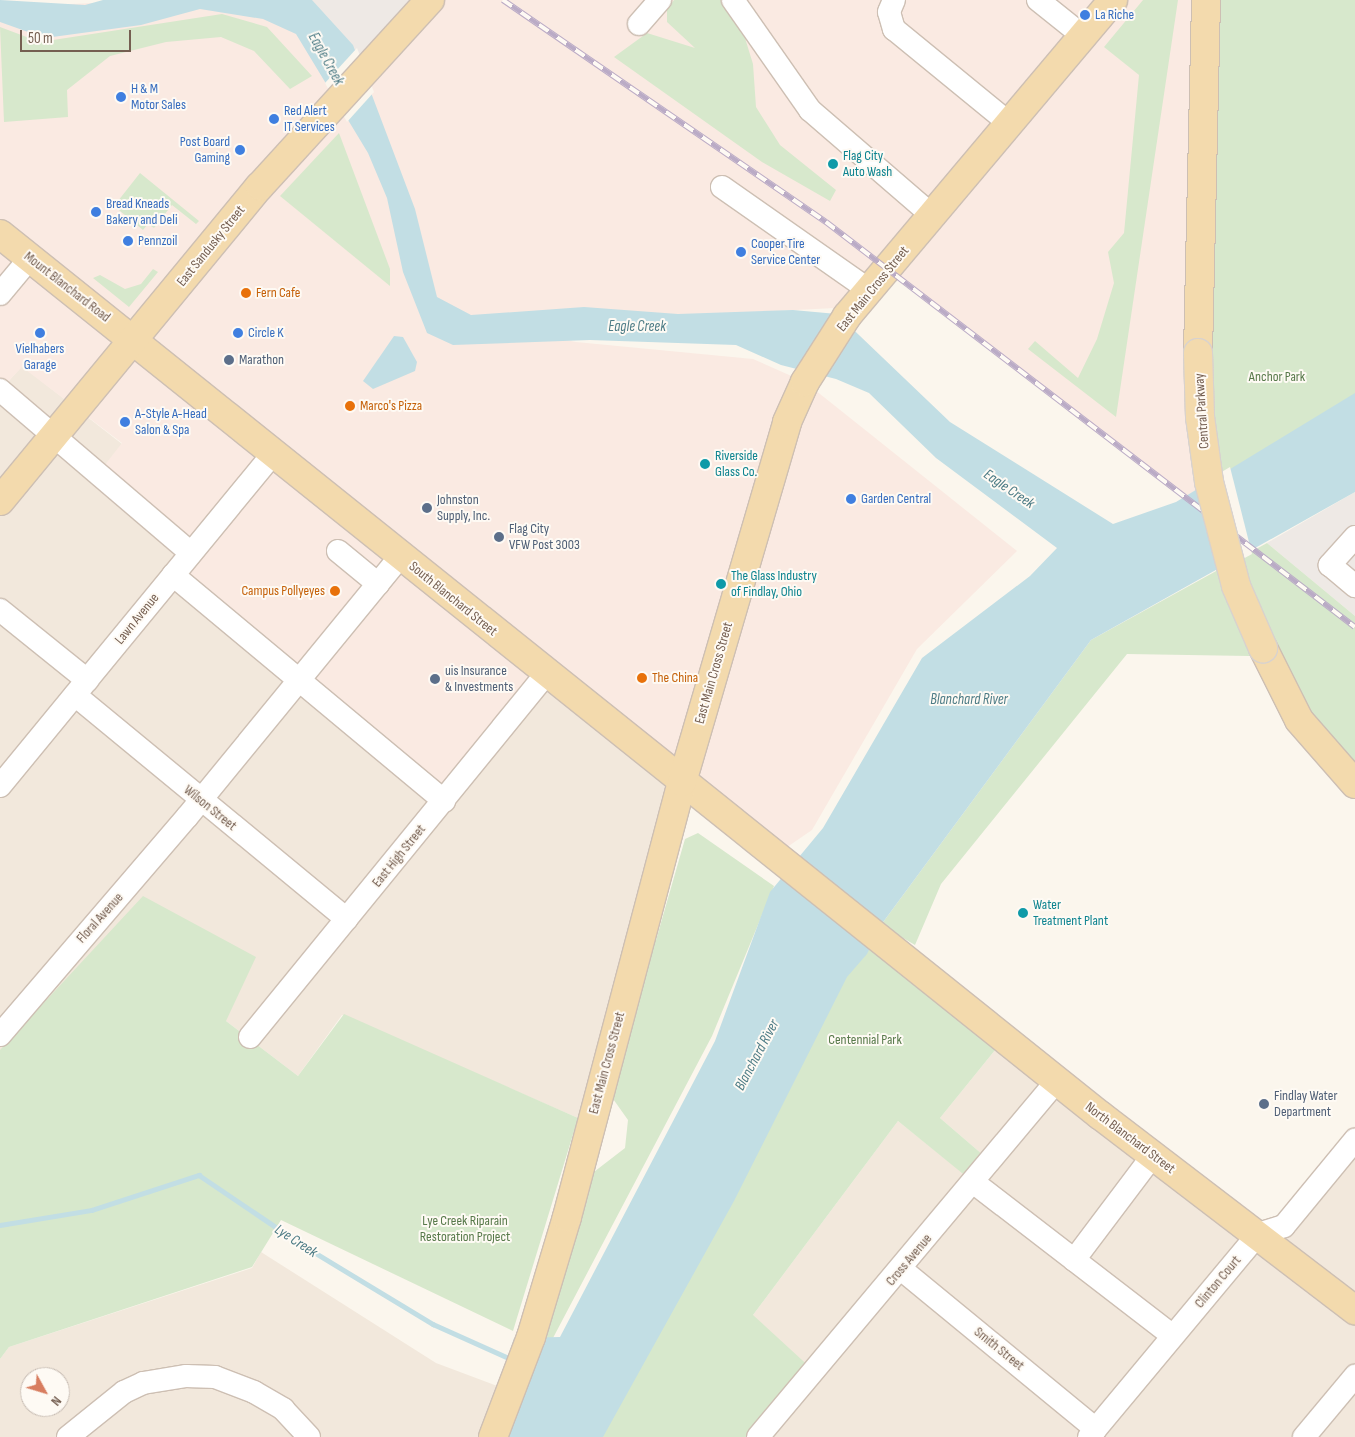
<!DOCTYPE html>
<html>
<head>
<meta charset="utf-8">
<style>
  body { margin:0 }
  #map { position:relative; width:1355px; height:1437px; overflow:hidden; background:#fbf6ed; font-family:"Sofia Sans Condensed",sans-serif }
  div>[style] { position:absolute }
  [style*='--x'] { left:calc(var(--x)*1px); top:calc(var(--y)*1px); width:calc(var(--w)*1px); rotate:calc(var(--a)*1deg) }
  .residential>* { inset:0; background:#f2e8dc }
  .commercial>* { inset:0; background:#faeae2 }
  .industrial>* { inset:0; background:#eee9e5 }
  .green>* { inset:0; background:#d7e8cc }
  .water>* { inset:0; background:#c2dee4 }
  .pier>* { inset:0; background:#fbf6ed }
  .stream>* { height:4.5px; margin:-2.25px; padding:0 2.25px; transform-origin:2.25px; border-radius:2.25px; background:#c2dee4 }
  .roads { filter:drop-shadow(1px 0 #cdbfb3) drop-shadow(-1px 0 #cdbfb3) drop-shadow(0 1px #cdbfb3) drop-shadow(0 -1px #cdbfb3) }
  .minor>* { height:22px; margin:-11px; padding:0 11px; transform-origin:11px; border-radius:11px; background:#fff }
  .major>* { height:28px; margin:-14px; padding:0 14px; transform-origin:14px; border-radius:14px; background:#f3daad }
  .rail>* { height:5.5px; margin-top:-2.75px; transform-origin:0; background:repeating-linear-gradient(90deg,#fefaf4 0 11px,#baabc6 0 22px); box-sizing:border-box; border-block:1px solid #baabc6 }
  .bridges { filter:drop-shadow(1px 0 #d8d2ce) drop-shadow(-1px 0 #d8d2ce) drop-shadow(0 1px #d8d2ce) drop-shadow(0 -1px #d8d2ce) }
  .major-bridge>* { height:28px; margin:-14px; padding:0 14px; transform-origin:14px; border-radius:14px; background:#f3daad }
  .dots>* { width:14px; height:14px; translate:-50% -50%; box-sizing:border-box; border:2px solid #fefaf4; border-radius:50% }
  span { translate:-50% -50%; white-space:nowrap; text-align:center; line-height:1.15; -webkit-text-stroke:4px #fefaf4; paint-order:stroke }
  .shop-label { font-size:14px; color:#366cbe }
  .left { translate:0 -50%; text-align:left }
  .right { translate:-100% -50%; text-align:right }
  .culture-label { font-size:14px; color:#0d838f }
  .street-label { font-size:14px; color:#755f51 }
  .food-label { font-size:14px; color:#c56008 }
  .service-label { font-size:14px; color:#4e5e75 }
  .park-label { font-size:14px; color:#57794a }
  .water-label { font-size:15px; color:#4c7b85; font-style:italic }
  .north { position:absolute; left:20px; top:1367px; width:50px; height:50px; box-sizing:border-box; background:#fefaf4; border:1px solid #c7bcb3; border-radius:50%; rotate:129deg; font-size:14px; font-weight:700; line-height:20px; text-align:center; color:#755f51 }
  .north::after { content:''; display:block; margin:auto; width:18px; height:22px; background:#d87d5f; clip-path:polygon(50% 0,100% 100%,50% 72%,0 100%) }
  .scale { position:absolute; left:20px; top:30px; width:111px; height:22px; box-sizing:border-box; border:2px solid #755f51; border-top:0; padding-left:6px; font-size:15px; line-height:18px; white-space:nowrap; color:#755f51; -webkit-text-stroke:4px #fefaf4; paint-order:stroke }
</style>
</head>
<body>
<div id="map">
  <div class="residential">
    <div style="clip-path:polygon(22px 366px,122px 444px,546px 674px,682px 782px,593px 1119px,578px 1118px,342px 1015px,298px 1076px,226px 1021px,0 1050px,0 391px)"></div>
    <div style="clip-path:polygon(1004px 1039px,1258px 1234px,1284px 1226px,1355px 1140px,1355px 1437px,758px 1437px,753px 1315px,898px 1121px,973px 1181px,990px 1161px,940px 1118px)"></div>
    <div style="clip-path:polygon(evenodd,261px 1252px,436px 1363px,500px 1387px,482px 1437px,0 1437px,0 1359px,9px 1347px,252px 1268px,261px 1252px,30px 1377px,60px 1377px,60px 1407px,30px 1407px,30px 1377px)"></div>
  </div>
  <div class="commercial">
    <div style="clip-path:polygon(164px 0,1355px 0,1355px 393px,1185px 497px,889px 268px,854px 307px,493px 326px,576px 342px,753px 359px,805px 382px,1017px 551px,917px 649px,812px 830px,774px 856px,547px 674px,444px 801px,173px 575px,191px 553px,97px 475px,122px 443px,22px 367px,0 390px,0 7px)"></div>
  </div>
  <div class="industrial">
    <div style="clip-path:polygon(261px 0,430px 0,344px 92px,305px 22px)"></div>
    <div style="clip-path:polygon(1355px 492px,1355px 616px,1267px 543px)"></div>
  </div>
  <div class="green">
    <div style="clip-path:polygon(674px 0,723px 0,741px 25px,753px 64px,756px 107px,780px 145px,836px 190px,830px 201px,762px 162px,614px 57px,647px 33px,695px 48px,667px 22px,667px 9px)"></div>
    <div style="clip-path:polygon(1143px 0,1178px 0,1116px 417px,1028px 349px,1035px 341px,1078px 378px,1097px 339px,1114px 283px,1108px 252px,1124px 233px,1139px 75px,1104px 47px)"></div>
    <div style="clip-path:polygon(1206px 0,1355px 0,1355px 438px,1216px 520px,1199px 347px)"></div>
    <div style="clip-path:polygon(222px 14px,267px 27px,312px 76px,290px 89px,254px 51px,221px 37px,166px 42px,110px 56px,67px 90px,68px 117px,4px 122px,0 27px,40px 42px)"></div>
    <div style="clip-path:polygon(339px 133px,390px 269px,390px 286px,280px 196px)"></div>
    <div style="clip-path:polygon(140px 173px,199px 221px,196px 224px,172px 205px,154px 228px,148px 224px,143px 230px,114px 206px)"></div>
    <div style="clip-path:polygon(153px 269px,158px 272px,129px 307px,93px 278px,100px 275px,125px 289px,141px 284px)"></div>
    <div style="clip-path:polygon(1267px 543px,1355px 616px,1355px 784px,1263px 648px,1249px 656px,1127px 654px,941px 884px,915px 945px,881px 925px,1091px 640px)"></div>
    <div style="clip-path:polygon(698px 833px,774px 886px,712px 1036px,553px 1338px,540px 1341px,590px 1175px,625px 1148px,628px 1120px,611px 1096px,651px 939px,656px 940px,685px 839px)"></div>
    <div style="clip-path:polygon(143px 896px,256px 957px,226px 1021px,298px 1076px,344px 1014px,578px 1118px,513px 1331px,281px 1220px,252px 1267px,9px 1347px,0 1359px,0 1050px)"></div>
    <div style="clip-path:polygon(845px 912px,1004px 1039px,940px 1118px,990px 1161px,973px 1182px,898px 1121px,753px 1315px,814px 1371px,758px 1437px,564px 1437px)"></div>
  </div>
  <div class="water">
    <div style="clip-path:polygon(0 0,85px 5px,103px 0,312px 0,353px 45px,415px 209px,437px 297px,471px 315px,584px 307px,678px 314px,793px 310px,837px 314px,950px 422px,1113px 524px,1176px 502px,1355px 393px,1355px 492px,1091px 640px,881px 925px,867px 954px,847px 977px,734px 1201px,603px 1437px,508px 1437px,524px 1392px,501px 1379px,514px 1338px,560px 1337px,715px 1041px,770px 892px,823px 828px,922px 658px,1030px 576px,1057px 548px,936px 458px,869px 393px,836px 379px,781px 365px,736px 345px,590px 340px,453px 345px,427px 333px,403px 272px,387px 198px,368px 153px,296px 34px,263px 19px,200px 9px,141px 25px,45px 38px,0 22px)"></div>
    <div style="clip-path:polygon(394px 336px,403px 337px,417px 362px,415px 371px,373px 389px,363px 381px)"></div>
  </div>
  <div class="pier">
    <div style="clip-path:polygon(357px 48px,374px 92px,347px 122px,325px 83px)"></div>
    <div style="clip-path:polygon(1230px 467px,1252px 554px,1221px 571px,1198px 486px)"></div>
  </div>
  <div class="stream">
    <div style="--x:0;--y:1225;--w:93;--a:-9.3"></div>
    <div style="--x:92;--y:1210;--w:113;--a:-18.1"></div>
    <div style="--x:199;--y:1175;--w:127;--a:34.1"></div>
    <div style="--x:304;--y:1246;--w:151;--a:31.2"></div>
    <div style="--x:433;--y:1324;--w:85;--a:24.2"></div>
  </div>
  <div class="roads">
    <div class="minor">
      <div style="--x:733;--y:0;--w:134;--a:55"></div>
      <div style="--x:810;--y:110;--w:162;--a:40.8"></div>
      <div style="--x:894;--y:0;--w:13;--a:113"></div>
      <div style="--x:889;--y:12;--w:18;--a:74"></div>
      <div style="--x:894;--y:29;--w:150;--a:39.3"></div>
      <div style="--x:1038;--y:0;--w:58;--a:38.7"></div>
      <div style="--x:639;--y:24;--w:32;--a:-49"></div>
      <div style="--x:722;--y:187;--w:179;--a:35"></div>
      <div style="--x:0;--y:294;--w:47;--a:-50.2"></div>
      <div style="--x:0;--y:390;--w:251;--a:40.5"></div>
      <div style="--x:1355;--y:537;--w:38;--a:132"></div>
      <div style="--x:1330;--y:565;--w:33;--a:40"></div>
      <div style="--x:338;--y:551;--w:52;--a:39.5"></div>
      <div style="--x:173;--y:575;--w:353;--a:39.8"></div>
      <div style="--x:0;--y:610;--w:112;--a:38.8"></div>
      <div style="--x:75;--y:695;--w:352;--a:39.5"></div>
      <div style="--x:0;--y:786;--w:432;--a:-50.6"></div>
      <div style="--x:0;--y:1035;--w:287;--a:-49.4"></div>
      <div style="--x:187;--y:817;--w:338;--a:-50.7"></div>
      <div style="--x:250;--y:1037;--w:468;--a:-50.8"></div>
      <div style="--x:973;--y:1182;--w:252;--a:37.6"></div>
      <div style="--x:1074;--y:1260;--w:131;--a:-53"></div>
      <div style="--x:901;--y:1269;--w:252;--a:39.4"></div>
      <div style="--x:68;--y:1437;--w:72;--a:-38.8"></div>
      <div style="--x:124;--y:1392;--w:21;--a:-25"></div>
      <div style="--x:143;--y:1383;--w:44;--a:-9.2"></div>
      <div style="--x:186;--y:1376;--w:29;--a:2"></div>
      <div style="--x:215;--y:1377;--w:42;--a:21"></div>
      <div style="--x:254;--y:1392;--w:34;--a:30"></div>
      <div style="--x:283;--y:1409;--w:38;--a:47"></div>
      <div style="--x:758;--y:1437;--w:465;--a:-50"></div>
      <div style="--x:1089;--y:1437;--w:264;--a:-50.2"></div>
      <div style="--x:1258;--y:1234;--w:27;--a:-17"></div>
      <div style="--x:1284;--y:1226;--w:112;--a:-50.5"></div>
      <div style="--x:1304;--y:1437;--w:80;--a:-50.1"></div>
    </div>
    <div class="major">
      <div style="--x:0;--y:234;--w:1411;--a:38.7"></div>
      <div style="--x:1101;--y:1116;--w:320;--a:37.4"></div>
      <div style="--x:1198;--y:353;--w:353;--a:-88.7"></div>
      <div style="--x:0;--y:501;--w:408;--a:-50.5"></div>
      <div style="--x:260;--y:186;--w:252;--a:-47.6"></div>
      <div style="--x:1263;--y:648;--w:80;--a:63.4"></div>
      <div style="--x:1299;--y:720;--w:85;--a:48.8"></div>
      <div style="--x:493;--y:1437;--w:107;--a:-69.2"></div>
      <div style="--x:531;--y:1337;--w:125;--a:-73.3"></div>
      <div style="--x:567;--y:1217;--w:450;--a:-75.2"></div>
      <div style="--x:682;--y:782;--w:375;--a:-73.7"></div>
      <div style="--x:787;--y:422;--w:44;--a:-65.8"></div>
      <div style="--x:805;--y:382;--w:78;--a:-57.5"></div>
      <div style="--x:847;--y:316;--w:413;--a:-49.9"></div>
    </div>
  </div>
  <div class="rail">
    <div style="--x:503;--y:0;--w:392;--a:34.5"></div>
    <div style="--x:826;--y:222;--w:666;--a:37.44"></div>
  </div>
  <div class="bridges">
    <div class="major-bridge">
      <div style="--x:1198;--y:353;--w:64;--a:88.2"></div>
      <div style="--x:1200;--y:417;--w:66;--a:82.1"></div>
      <div style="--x:1209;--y:482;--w:107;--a:75.4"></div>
      <div style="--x:1236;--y:586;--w:68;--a:66.5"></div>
    </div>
  </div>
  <div class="dots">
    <div style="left:1085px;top:15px;background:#3f7fe0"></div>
    <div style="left:121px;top:97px;background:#3f7fe0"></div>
    <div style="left:274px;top:119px;background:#3f7fe0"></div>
    <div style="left:240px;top:150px;background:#3f7fe0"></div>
    <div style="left:833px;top:164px;background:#0f9aa8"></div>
    <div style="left:96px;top:212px;background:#3f7fe0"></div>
    <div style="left:128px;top:241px;background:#3f7fe0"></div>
    <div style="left:741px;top:252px;background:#3f7fe0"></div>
    <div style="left:246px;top:293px;background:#e8710a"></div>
    <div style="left:40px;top:333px;background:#3f7fe0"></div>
    <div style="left:238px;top:333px;background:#3f7fe0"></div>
    <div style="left:229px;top:360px;background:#5c6f8a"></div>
    <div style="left:350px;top:406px;background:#e8710a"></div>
    <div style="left:125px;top:422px;background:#3f7fe0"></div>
    <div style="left:705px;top:464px;background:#0f9aa8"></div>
    <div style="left:851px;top:499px;background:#3f7fe0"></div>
    <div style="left:427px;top:508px;background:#5c6f8a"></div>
    <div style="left:499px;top:537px;background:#5c6f8a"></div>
    <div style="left:721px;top:584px;background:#0f9aa8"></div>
    <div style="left:335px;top:591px;background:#e8710a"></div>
    <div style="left:642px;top:678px;background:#e8710a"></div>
    <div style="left:435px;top:679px;background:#5c6f8a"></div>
    <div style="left:1023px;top:913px;background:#0f9aa8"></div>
    <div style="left:1264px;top:1104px;background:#5c6f8a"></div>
  </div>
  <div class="shop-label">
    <span class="left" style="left:1095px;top:15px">La Riche</span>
    <span class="left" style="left:131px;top:97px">H &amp; M<br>Motor Sales</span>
    <span class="left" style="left:284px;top:119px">Red Alert<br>IT Services</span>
    <span class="right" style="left:230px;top:150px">Post Board<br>Gaming</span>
    <span class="left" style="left:106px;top:212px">Bread Kneads<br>Bakery and Deli</span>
    <span class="left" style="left:138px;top:241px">Pennzoil</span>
    <span class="left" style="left:751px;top:252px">Cooper Tire<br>Service Center</span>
    <span class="left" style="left:248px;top:333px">Circle K</span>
    <span style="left:40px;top:357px">Vielhabers<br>Garage</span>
    <span class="left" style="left:135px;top:422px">A-Style A-Head<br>Salon &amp; Spa</span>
    <span class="left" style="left:861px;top:499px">Garden Central</span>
  </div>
  <div class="culture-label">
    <span class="left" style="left:843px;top:164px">Flag City<br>Auto Wash</span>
    <span class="left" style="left:715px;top:464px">Riverside<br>Glass Co.</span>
    <span class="left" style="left:731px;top:584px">The Glass Industry<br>of Findlay, Ohio</span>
    <span class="left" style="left:1033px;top:913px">Water<br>Treatment Plant</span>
  </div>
  <div class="street-label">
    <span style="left:211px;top:246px;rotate:-51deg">East Sandusky Street</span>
    <span style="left:67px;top:287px;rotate:38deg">Mount Blanchard Road</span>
    <span style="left:873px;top:289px;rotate:-51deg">East Main Cross Street</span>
    <span style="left:1202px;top:411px;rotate:-94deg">Central Parkway</span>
    <span style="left:453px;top:599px;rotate:39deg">South Blanchard Street</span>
    <span style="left:137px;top:619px;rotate:-51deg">Lawn Avenue</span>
    <span style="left:714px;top:673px;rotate:-74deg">East Main Cross Street</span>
    <span style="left:210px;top:808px;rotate:39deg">Wilson Street</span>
    <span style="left:399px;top:856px;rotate:-51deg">East High Street</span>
    <span style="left:100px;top:918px;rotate:-48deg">Floral Avenue</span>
    <span style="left:607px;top:1063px;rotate:-75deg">East Main Cross Street</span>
    <span style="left:1130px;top:1138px;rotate:37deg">North Blanchard Street</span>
    <span style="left:909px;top:1260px;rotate:-50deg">Cross Avenue</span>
    <span style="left:1218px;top:1282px;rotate:-50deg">Clinton Court</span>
    <span style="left:999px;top:1349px;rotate:39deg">Smith Street</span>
  </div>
  <div class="food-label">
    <span class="left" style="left:256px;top:293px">Fern Cafe</span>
    <span class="left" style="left:360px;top:406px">Marco's Pizza</span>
    <span class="right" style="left:325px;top:591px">Campus Pollyeyes</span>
    <span class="left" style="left:652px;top:678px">The China</span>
  </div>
  <div class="service-label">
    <span class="left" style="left:239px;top:360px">Marathon</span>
    <span class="left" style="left:437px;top:508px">Johnston<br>Supply, Inc.</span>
    <span class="left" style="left:509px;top:537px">Flag City<br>VFW Post 3003</span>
    <span class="left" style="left:445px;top:679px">uis Insurance<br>&amp; Investments</span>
    <span class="left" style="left:1274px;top:1104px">Findlay Water<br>Department</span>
  </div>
  <div class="park-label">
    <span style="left:1277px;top:377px">Anchor Park</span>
    <span style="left:865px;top:1040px">Centennial Park</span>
    <span style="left:465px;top:1229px">Lye Creek Riparain<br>Restoration Project</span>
  </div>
  <div class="water-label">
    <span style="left:326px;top:59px;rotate:61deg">Eagle Creek</span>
    <span style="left:637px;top:327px">Eagle Creek</span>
    <span style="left:1009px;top:489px;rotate:34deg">Eagle Creek</span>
    <span style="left:969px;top:700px">Blanchard River</span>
    <span style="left:757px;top:1055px;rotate:-62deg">Blanchard River</span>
    <span style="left:296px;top:1241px;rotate:33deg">Lye Creek</span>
  </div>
  <div class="north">N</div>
  <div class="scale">50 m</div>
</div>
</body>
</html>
